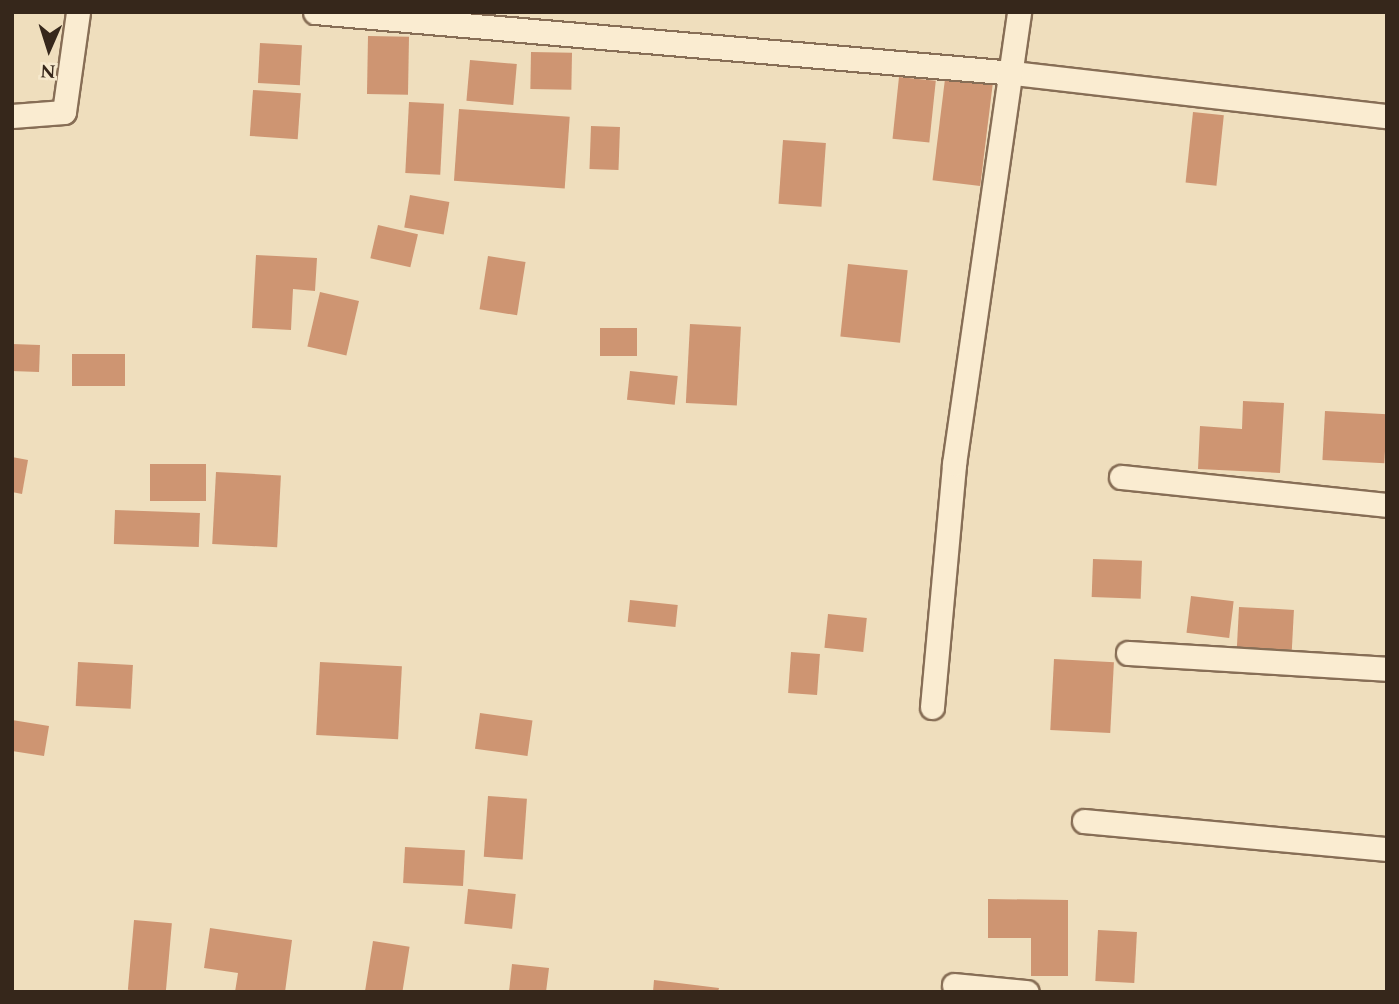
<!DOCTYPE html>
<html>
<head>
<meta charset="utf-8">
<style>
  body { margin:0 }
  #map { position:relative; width:1399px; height:1004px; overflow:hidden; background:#efdebd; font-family:Spectral,serif }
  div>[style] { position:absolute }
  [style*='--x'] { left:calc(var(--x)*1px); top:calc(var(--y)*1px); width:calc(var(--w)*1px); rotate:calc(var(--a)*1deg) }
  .building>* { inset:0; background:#ce9572; transform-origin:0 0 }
  .roads { filter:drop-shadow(2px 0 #876e56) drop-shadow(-2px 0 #876e56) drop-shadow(0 2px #876e56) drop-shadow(0 -2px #876e56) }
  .minor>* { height:23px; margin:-11.5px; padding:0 11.5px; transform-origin:11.5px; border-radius:11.5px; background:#faecd1 }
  span { translate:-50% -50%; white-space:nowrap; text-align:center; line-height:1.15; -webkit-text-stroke:7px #f6e9cd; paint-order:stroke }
  .frame { position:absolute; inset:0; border:14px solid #36271b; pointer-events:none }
  .north { position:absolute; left:14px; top:14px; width:70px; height:70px; -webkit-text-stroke:5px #f6e9cd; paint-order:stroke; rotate:183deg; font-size:19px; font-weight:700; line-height:28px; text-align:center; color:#36271b }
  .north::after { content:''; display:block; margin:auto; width:24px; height:32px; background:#36271b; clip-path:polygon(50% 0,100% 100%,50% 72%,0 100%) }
</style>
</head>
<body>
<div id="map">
  <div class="building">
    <div style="left:368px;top:36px;width:41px;height:58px;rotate:1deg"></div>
    <div style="left:260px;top:43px;width:42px;height:40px;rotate:3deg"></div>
    <div style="left:531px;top:52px;width:41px;height:37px;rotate:1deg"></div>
    <div style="left:470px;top:60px;width:47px;height:41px;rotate:5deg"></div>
    <div style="left:899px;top:77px;width:37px;height:62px;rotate:6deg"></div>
    <div style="left:945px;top:79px;width:48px;height:102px;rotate:7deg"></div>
    <div style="left:253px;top:90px;width:48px;height:46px;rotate:4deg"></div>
    <div style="left:409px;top:102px;width:35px;height:71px;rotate:3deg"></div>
    <div style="left:459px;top:109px;width:111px;height:72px;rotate:4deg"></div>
    <div style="left:1193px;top:112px;width:31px;height:71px;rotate:6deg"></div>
    <div style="left:591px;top:126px;width:29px;height:43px;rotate:2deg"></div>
    <div style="left:783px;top:140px;width:43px;height:64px;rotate:4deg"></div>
    <div style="left:410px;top:195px;width:40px;height:33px;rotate:10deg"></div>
    <div style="left:378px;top:225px;width:41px;height:34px;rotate:13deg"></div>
    <div style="clip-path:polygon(256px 255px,317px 258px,315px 291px,293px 289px,291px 330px,252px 328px)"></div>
    <div style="left:488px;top:256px;width:38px;height:54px;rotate:9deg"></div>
    <div style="left:848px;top:264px;width:60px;height:73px;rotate:6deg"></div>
    <div style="left:320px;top:292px;width:40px;height:56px;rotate:13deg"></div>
    <div style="left:690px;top:324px;width:51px;height:79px;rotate:3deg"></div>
    <div style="left:600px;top:328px;width:37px;height:28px"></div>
    <div style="left:12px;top:344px;width:28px;height:27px;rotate:2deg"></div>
    <div style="left:72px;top:354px;width:53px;height:32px"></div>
    <div style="left:630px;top:371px;width:48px;height:29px;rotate:6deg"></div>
    <div style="clip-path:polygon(1243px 401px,1284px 403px,1280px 473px,1198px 469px,1200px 426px,1242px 429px)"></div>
    <div style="left:1325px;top:411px;width:62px;height:49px;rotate:3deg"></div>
    <div style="clip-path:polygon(12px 457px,28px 460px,22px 494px,12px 492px)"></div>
    <div style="left:150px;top:464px;width:56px;height:37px"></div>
    <div style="left:216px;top:472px;width:65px;height:72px;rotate:3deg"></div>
    <div style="left:115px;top:510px;width:85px;height:34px;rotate:2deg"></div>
    <div style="left:1093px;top:559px;width:49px;height:38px;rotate:2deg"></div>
    <div style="left:1191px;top:596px;width:43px;height:37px;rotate:7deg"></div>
    <div style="left:630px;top:600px;width:48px;height:22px;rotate:6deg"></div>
    <div style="left:1239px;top:607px;width:55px;height:40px;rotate:3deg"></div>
    <div style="left:828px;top:614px;width:39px;height:34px;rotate:6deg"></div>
    <div style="left:791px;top:652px;width:29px;height:41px;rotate:4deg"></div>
    <div style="left:1054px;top:659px;width:60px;height:71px;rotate:3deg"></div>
    <div style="left:78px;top:662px;width:55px;height:44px;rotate:3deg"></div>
    <div style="left:320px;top:662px;width:82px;height:73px;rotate:3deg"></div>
    <div style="left:480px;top:713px;width:53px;height:36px;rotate:8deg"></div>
    <div style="clip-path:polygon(12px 720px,49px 726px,44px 756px,12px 751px)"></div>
    <div style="left:488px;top:796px;width:39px;height:61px;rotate:4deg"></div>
    <div style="left:405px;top:847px;width:60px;height:36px;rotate:3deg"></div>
    <div style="left:468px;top:889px;width:48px;height:35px;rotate:6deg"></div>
    <div style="clip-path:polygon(988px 899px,1068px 900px,1068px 976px,1031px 976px,1031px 938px,988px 938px)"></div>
    <div style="left:134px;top:920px;width:38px;height:70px;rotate:5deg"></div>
    <div style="clip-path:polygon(210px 928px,292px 940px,285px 992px,235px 992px,238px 973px,204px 968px)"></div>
    <div style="left:1098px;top:930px;width:39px;height:51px;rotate:3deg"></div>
    <div style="left:373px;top:941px;width:37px;height:52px;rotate:9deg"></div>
    <div style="clip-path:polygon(512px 964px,549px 968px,546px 992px,509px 992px)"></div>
    <div style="clip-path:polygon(654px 980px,719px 988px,718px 992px,653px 992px)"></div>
  </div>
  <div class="roads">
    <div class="minor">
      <div style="--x:315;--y:12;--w:701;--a:4.99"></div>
      <div style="--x:1013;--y:73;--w:376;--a:6.6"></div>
      <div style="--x:12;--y:116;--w:52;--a:-4.4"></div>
      <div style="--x:64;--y:112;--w:101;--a:-82"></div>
      <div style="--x:1121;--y:477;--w:267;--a:6"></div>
      <div style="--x:1128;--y:653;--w:259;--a:3.5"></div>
      <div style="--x:932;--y:707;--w:244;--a:-84.8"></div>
      <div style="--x:954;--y:464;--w:457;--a:-81.8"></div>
      <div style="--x:1084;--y:821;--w:304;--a:5.3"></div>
      <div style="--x:954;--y:985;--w:73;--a:5.5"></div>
    </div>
  </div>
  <div class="frame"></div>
  <div class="north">N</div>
</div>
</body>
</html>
